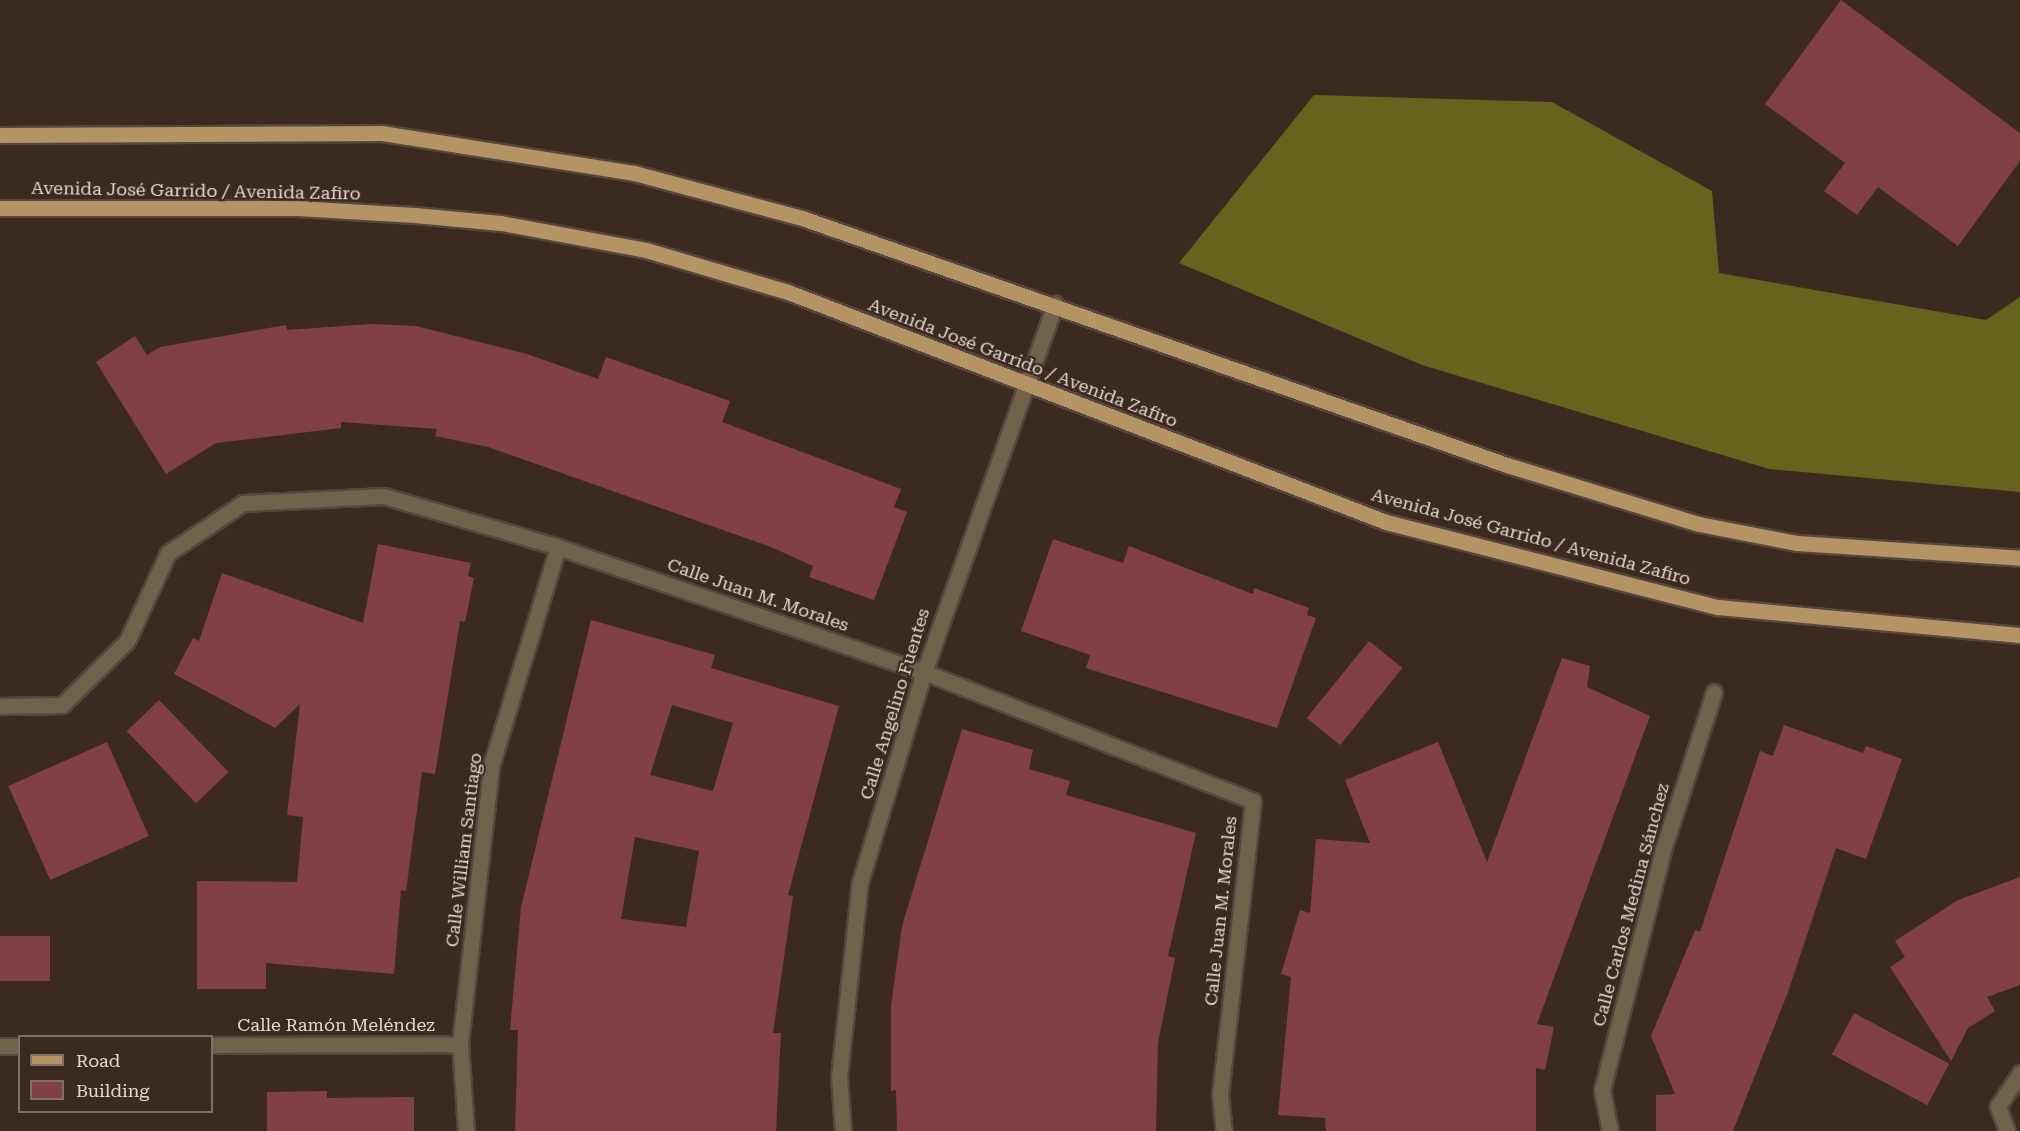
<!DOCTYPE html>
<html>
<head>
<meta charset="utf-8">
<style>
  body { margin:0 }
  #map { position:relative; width:2020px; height:1131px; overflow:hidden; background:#3c2a21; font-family:"Roboto Serif",serif }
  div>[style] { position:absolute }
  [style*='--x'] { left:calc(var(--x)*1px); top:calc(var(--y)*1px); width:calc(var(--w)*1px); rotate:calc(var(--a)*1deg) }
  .forest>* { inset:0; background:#65631e }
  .building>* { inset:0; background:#804046; transform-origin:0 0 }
  .roads { filter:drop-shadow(2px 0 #57463d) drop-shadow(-2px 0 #57463d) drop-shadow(0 2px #57463d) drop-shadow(0 -2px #57463d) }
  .minor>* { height:15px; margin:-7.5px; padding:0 7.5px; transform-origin:7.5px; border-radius:7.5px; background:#72624b }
  .major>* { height:15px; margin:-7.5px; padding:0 7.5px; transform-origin:7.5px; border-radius:7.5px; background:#b49464 }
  span { translate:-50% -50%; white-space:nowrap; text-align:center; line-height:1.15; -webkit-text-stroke:4.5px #3c2a21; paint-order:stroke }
  .street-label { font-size:18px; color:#e3d7d1 }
  .legend { position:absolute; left:18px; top:1035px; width:195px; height:78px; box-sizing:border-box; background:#3c2a21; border:2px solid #7f6f67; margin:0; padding:8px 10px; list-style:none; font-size:18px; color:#e3d7d1 }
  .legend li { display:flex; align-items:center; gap:12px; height:30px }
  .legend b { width:30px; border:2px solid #7f6f67 }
</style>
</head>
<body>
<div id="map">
  <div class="forest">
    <div style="clip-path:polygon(1314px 95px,1552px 102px,1712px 191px,1719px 273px,1986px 320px,2020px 297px,2020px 492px,1769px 469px,1422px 365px,1179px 263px)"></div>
  </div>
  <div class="building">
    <div style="clip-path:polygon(1841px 0,2020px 133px,2020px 161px,1958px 246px,1878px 187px,1857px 215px,1824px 191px,1845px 163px,1765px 104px)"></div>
    <div style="clip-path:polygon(371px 324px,416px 326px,527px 354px,598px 379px,606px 357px,730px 401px,722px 422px,901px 489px,894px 507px,907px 512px,874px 600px,809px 577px,813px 566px,771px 547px,488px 447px,435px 436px,437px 429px,341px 422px,341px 428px,216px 443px,166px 474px,96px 362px,135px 336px,147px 355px,160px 347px,286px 325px,287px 330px)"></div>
    <div style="clip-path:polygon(1053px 539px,1123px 563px,1129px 546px,1253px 594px,1254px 588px,1309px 608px,1307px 615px,1316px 618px,1277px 728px,1086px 668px,1090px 655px,1021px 631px)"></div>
    <div style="clip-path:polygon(378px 544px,471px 563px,468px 576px,474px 578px,465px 622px,460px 621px,435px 774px,422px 772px,406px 891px,401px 890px,394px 974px,266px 963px,266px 989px,197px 989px,197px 881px,297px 882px,303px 817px,287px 815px,300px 704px,275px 728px,174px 674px,193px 638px,199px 641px,222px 573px,363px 623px)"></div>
    <div style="clip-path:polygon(evenodd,591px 620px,715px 655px,711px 668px,839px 706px,788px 895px,793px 896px,773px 1033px,781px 1033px,776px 1131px,515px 1131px,518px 1030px,510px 1030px,521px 907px,591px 620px,672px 705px,733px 723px,713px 791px,650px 775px,672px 705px,591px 620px,635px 837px,699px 851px,686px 927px,621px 919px,635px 837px)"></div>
    <div style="left:1369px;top:641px;width:43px;height:99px;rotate:39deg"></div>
    <div style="clip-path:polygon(1562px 658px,1590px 666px,1587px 687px,1650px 716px,1537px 1024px,1554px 1027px,1545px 1070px,1536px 1068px,1536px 1131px,1326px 1131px,1325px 1118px,1278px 1115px,1291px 977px,1281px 974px,1300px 910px,1310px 913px,1316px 839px,1370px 843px,1345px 780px,1438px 742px,1487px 862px)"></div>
    <div style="left:159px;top:700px;width:100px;height:45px;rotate:46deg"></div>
    <div style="clip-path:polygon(1784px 725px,1863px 753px,1866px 746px,1902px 759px,1866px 859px,1836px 848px,1788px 992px,1733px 1131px,1656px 1131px,1656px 1095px,1675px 1094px,1651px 1036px,1695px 930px,1700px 932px,1760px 751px,1773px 756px)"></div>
    <div style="clip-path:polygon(962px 729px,1033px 750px,1029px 769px,1070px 781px,1066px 795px,1196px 833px,1168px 956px,1175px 958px,1158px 1043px,1156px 1131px,897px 1131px,896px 1090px,891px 1091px,891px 1006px,902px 926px)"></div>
    <div style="left:107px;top:742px;width:103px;height:108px;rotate:66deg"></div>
    <div style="clip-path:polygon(2020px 877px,2020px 985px,1987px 997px,1995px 1011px,1968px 1028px,1951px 1061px,1890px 967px,1905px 957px,1895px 941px,1958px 900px)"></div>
    <div style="left:50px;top:936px;width:45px;height:50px;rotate:90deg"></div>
    <div style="left:1854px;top:1013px;width:108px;height:47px;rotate:28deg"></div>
    <div style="clip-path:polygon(327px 1091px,327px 1098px,414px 1097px,414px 1131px,267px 1131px,267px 1092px)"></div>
  </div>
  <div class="roads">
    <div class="minor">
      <div style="--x:0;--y:706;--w:62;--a:-0.9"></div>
      <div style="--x:62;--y:705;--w:91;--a:-44.6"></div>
      <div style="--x:127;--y:641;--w:97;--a:-65"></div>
      <div style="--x:168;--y:553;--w:90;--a:-33.7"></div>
      <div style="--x:243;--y:503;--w:141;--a:-2.8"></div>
      <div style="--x:384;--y:496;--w:181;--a:16.3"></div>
      <div style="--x:558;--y:547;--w:387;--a:18.9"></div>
      <div style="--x:924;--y:672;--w:353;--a:21.4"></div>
      <div style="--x:1253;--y:801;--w:296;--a:96.4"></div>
      <div style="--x:1220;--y:1095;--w:36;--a:84"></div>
      <div style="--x:212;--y:1045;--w:248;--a:-0.2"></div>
      <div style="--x:0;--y:1046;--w:20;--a:0"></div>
      <div style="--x:466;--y:1131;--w:87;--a:-93.9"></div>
      <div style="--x:460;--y:1044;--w:280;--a:-83.6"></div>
      <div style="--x:491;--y:766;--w:229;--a:-73"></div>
      <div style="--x:843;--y:1131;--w:54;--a:-94.2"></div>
      <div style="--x:839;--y:1077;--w:196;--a:-83.9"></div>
      <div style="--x:860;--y:882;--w:220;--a:-73.1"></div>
      <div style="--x:924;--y:672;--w:391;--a:-70.4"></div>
      <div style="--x:1610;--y:1131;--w:42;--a:-101"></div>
      <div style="--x:1602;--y:1090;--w:248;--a:-75.7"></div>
      <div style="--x:1663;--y:850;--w:166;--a:-72.1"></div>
      <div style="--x:2007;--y:1131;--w:27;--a:-110"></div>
      <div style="--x:1998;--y:1106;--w:40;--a:-56"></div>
    </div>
    <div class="major">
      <div style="--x:0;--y:135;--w:382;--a:-0.3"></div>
      <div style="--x:382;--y:133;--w:255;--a:9"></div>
      <div style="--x:634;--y:173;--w:174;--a:15"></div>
      <div style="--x:802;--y:218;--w:747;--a:19.31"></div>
      <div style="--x:1507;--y:465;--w:201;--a:17.1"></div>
      <div style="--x:1699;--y:524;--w:100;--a:11"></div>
      <div style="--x:1797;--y:543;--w:224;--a:3.8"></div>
      <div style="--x:0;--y:208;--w:297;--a:0"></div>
      <div style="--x:297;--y:208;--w:118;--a:3.4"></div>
      <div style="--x:415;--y:215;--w:86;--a:5.3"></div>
      <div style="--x:501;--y:223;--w:147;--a:10.5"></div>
      <div style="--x:646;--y:250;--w:148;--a:16.5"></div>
      <div style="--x:788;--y:292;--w:641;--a:21.04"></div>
      <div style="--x:1386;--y:522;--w:342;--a:14.4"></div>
      <div style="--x:1717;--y:607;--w:304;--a:5.3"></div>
    </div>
  </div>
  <div class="street-label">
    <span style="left:196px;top:191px;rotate:1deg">Avenida José Garrido / Avenida Zafiro</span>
    <span style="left:1023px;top:363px;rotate:21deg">Avenida José Garrido / Avenida Zafiro</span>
    <span style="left:1531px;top:537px;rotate:15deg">Avenida José Garrido / Avenida Zafiro</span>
    <span style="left:758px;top:595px;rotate:19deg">Calle Juan M. Morales</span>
    <span style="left:895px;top:704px;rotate:-73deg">Calle Angelino Fuentes</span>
    <span style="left:464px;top:850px;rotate:-83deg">Calle William Santiago</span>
    <span style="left:1631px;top:905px;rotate:-75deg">Calle Carlos Medina Sánchez</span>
    <span style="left:1221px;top:911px;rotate:-84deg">Calle Juan M. Morales</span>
    <span style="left:336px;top:1025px">Calle Ramón Meléndez</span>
  </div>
  <ul class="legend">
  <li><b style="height:8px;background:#b49464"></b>Road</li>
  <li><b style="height:16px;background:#804046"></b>Building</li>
  </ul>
</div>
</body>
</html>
